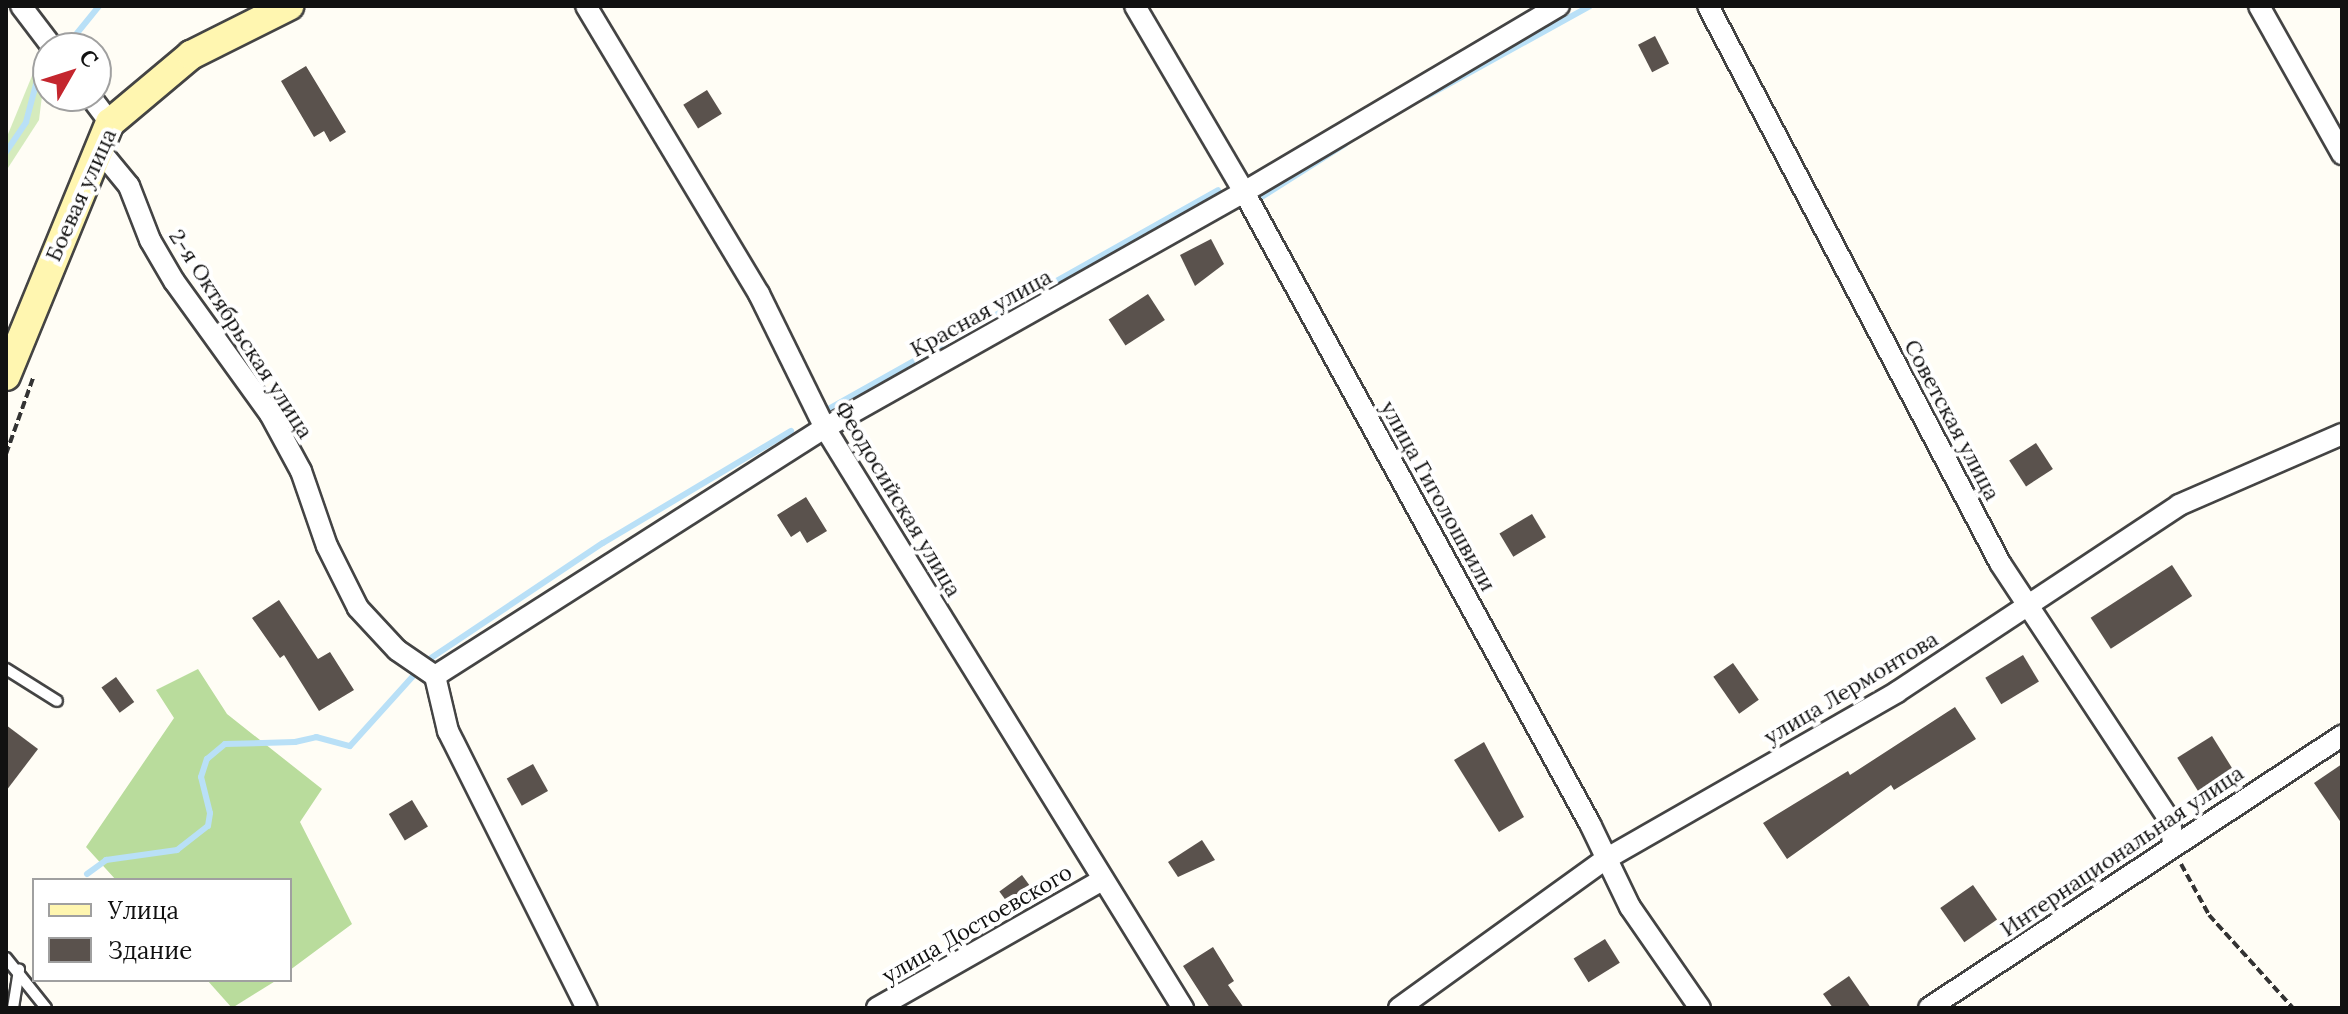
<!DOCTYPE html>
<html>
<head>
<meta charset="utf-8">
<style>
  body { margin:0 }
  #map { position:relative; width:2348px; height:1014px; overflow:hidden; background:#fffdf5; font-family:Lora,serif }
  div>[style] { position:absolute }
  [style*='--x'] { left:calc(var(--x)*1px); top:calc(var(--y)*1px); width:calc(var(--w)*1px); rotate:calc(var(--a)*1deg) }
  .green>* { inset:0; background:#d5ebbd }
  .forest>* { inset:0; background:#b9dc9c }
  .stream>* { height:6px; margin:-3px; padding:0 3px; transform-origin:3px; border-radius:3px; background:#b9e0f7 }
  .building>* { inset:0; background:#5a524d; transform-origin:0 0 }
  .path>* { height:4px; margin-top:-2px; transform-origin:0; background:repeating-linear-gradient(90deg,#333 0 8px,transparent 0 12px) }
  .roads { filter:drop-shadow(2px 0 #444) drop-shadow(-2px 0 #444) drop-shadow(0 2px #444) drop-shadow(0 -2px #444) }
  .lane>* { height:10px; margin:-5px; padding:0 5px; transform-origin:5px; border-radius:5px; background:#fff }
  .street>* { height:20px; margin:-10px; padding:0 10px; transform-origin:10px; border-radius:10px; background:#fff }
  .secondary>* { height:28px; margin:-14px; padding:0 14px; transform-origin:14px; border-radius:14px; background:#fff6b0 }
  span { translate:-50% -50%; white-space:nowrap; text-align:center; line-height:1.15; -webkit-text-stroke:8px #fff; paint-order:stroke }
  .street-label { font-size:22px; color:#111 }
  .frame { position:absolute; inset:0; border:8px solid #111; pointer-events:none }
  .legend { position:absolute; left:32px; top:878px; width:260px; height:104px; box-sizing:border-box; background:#fff; border:2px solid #a0a0a0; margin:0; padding:10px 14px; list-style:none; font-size:24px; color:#111 }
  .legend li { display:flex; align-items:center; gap:16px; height:40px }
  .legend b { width:40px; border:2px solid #a0a0a0 }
  .north { position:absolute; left:32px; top:32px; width:80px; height:80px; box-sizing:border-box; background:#fff; border:2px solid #a0a0a0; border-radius:50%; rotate:51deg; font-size:22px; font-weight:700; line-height:32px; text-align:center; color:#111 }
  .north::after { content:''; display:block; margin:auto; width:28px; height:36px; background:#c4262e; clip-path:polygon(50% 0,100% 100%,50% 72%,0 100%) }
</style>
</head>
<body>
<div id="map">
  <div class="green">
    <div style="clip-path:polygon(34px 71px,45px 72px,39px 120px,6px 171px,6px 139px)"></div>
  </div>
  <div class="forest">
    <div style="clip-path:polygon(198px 669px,227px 714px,322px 789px,300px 822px,352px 924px,290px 970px,290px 880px,116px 880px,86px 847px,174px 718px,156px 690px)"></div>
    <div style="clip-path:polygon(207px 980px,277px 980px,232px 1008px)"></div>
  </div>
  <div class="stream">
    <div style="--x:65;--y:48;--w:54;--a:-51"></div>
    <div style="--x:1427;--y:96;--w:186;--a:-28.9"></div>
    <div style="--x:6;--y:152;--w:36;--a:-56"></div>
    <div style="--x:26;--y:122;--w:55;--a:-75.2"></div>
    <div style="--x:1260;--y:198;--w:101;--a:-32.4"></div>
    <div style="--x:830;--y:408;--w:445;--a:-29.3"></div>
    <div style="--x:431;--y:658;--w:207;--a:-33.8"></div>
    <div style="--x:603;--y:543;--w:219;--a:-30.8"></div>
    <div style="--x:87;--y:874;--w:24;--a:-36"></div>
    <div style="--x:106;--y:860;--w:72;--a:-8"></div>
    <div style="--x:177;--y:850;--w:39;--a:-38"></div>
    <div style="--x:208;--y:826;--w:13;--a:-81"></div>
    <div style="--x:210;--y:813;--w:37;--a:-104"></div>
    <div style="--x:201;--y:777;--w:19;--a:-72"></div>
    <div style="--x:207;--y:759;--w:23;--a:-40"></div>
    <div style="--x:225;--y:744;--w:70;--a:-1.6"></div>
    <div style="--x:295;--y:742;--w:22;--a:-13"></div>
    <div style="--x:316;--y:737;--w:35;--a:15"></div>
    <div style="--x:350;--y:746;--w:96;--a:-48"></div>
  </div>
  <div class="building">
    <div style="left:1655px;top:36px;width:31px;height:19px;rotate:63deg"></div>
    <div style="clip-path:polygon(306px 66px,346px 132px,330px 142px,324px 131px,314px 137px,281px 81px)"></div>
    <div style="left:707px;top:90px;width:28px;height:28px;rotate:58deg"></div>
    <div style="clip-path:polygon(1211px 239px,1224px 264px,1195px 286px,1180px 255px)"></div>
    <div style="left:1148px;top:294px;width:31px;height:47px;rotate:57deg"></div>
    <div style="left:2036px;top:443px;width:31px;height:32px;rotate:57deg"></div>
    <div style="clip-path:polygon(806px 497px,827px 531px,807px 543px,800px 531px,791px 537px,777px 515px)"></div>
    <div style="left:1532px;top:514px;width:27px;height:38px;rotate:59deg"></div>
    <div style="left:2172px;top:565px;width:37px;height:97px;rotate:57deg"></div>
    <div style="clip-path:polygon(279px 600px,318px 659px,330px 652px,354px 690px,319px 711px,284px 655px,280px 658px,252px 618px)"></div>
    <div style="left:2023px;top:655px;width:31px;height:44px;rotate:59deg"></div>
    <div style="left:1733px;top:663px;width:45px;height:24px;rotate:55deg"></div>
    <div style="left:116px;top:677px;width:31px;height:18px;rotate:54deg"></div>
    <div style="clip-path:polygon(1955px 707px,1976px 739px,1894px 790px,1891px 785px,1787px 859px,1763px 823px,1848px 771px,1850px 775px)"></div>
    <div style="clip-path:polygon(6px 725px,38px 749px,6px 791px)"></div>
    <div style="left:2212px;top:736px;width:46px;height:41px;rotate:58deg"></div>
    <div style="clip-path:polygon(1484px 742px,1524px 817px,1499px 832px,1454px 760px)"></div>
    <div style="left:533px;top:764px;width:31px;height:30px;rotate:61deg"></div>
    <div style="clip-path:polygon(2342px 764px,2342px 824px,2314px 783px)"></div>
    <div style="left:412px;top:800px;width:31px;height:27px;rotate:59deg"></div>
    <div style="clip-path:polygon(1202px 840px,1215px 860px,1178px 877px,1168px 862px)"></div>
    <div style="left:1022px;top:875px;width:26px;height:28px;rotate:54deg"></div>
    <div style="left:1973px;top:885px;width:42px;height:40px;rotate:55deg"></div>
    <div style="left:1605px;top:939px;width:28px;height:37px;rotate:58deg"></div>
    <div style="clip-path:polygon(1213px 947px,1234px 981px,1228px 985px,1244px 1008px,1210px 1008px,1183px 966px)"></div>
    <div style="clip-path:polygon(1849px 976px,1871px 1008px,1833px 1008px,1823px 994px)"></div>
  </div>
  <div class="path">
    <div style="--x:6;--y:454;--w:81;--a:-70.4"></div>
    <div style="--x:2181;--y:864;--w:58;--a:61.2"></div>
    <div style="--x:2209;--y:915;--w:125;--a:47.9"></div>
  </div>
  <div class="roads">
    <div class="lane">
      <div style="--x:6;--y:669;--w:60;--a:32.1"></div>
      <div style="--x:6;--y:958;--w:64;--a:51.3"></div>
      <div style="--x:13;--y:1008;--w:39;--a:-81"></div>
    </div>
    <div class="street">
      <div style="--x:21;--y:6;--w:53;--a:52.7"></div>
      <div style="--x:586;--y:6;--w:336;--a:59"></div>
      <div style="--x:759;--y:294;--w:149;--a:63.8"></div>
      <div style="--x:825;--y:428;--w:682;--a:58.32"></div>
      <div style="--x:1135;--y:6;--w:216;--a:59.6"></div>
      <div style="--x:1244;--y:192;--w:721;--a:61.3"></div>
      <div style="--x:1590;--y:824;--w:92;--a:64.3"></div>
      <div style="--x:1630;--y:907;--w:123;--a:55.3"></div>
      <div style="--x:1708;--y:6;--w:629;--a:62.33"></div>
      <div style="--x:2000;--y:563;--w:309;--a:56.6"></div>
      <div style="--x:2170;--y:821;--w:22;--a:82"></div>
      <div style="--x:2259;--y:6;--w:170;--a:60.7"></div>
      <div style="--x:90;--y:96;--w:34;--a:53"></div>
      <div style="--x:97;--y:147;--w:50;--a:50.6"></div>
      <div style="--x:129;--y:186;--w:58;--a:68.7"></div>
      <div style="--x:150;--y:240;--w:48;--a:59.7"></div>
      <div style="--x:174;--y:281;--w:164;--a:54.2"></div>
      <div style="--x:270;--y:414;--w:65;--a:61.5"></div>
      <div style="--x:301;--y:471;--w:79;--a:70.9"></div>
      <div style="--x:327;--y:546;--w:69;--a:63.4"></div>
      <div style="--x:358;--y:608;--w:57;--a:47.1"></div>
      <div style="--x:397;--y:650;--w:46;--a:34.4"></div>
      <div style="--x:435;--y:676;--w:57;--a:76.7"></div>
      <div style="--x:448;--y:731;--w:310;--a:63.4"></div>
      <div style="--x:435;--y:676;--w:462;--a:-32.5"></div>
      <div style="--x:825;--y:428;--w:481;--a:-29.4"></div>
      <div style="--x:1244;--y:192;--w:366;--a:-30.6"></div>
      <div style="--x:877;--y:1008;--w:257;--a:-29.6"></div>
      <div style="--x:1399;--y:1008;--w:253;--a:-35.8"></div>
      <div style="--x:1604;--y:860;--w:338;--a:-29.8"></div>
      <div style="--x:1897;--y:692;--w:338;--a:-33.5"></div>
      <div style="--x:2179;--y:505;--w:178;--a:-23.5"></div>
      <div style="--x:1929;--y:1008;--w:495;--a:-33.4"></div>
    </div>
    <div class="secondary">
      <div style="--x:6;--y:376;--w:274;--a:-67.7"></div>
      <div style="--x:110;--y:123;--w:106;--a:-40"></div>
      <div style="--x:191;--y:55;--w:110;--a:-26.6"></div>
    </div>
  </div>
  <div class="street-label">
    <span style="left:81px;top:195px;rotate:-66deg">Боевая улица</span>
    <span style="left:981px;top:313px;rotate:-29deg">Красная улица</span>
    <span style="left:241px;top:334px;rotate:57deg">2-я Октябрьская улица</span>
    <span style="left:1952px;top:420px;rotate:62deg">Советская улица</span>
    <span style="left:1438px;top:496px;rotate:61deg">улица Гиголошвили</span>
    <span style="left:898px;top:499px;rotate:59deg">Феодосийская улица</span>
    <span style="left:1851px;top:688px;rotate:-31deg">улица Лермонтова</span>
    <span style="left:2122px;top:851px;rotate:-34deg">Интернациональная улица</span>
    <span style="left:977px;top:924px;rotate:-30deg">улица Достоевского</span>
  </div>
  <div class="frame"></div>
  <ul class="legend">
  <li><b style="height:10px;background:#fff6b0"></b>Улица</li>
  <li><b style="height:22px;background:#5a524d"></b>Здание</li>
  </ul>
  <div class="north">С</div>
</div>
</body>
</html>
